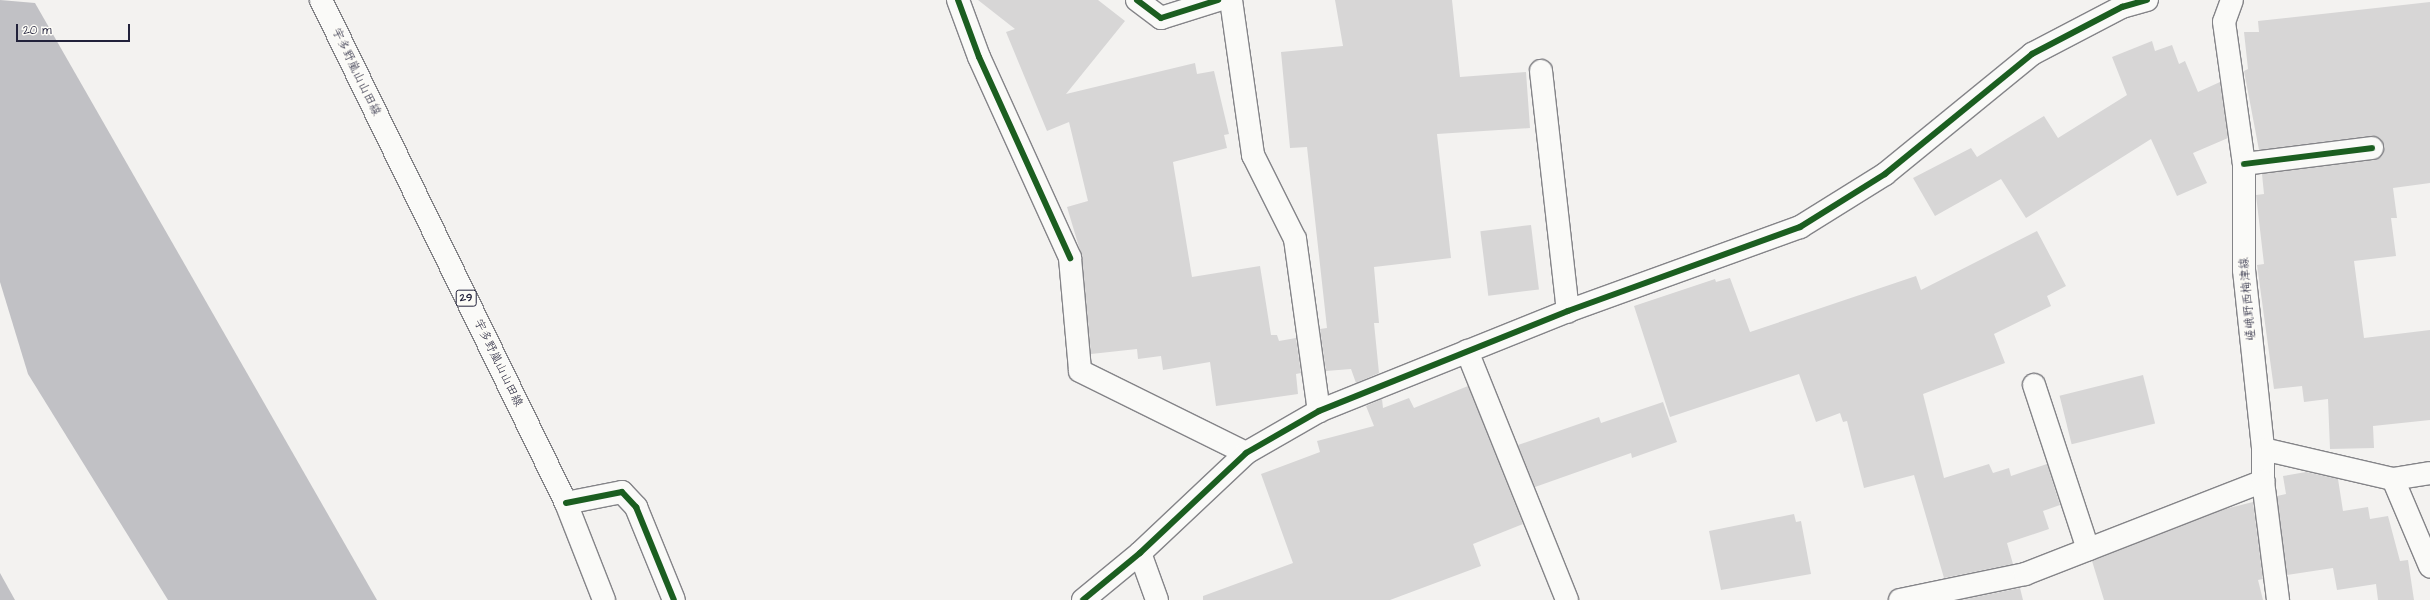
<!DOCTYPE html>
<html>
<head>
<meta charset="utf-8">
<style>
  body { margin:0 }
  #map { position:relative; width:2430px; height:600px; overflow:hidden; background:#f3f2f0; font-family:"Architects Daughter","Klee One",sans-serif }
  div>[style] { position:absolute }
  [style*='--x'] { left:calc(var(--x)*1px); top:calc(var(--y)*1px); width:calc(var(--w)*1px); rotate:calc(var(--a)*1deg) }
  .water>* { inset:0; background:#c1c1c5 }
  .building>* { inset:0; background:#d7d6d6; transform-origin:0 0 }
  .roads { filter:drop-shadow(1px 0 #848488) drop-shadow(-1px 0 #848488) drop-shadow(0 1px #848488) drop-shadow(0 -1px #848488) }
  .minor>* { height:22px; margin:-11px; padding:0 11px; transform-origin:11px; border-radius:11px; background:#fafaf8 }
  .major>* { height:22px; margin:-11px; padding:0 11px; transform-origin:11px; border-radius:11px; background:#fafaf8 }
  .cycleway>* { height:6px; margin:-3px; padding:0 3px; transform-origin:3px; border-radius:3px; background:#1b5e20 }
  span { translate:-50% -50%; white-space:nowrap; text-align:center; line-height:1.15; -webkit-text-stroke:3px #fdfcf7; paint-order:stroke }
  .shield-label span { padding:1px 3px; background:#fdfcf7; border:1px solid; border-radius:3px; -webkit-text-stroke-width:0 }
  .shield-label { font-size:11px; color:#22223b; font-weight:700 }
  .street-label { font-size:12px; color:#22223b }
  .scale { position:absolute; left:16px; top:24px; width:114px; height:18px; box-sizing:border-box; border:2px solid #22223b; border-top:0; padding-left:5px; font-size:12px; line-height:14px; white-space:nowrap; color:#22223b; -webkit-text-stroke:3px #fdfcf7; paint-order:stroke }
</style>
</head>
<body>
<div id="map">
  <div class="water">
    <div style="clip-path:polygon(0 0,35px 3px,377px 600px,168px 600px,28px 374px,0 282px)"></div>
    <div style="clip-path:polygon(0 573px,15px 600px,0 600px)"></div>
  </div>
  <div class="building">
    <div style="clip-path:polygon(978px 0,1098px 0,1125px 21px,1066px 94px,1195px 63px,1197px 74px,1214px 71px,1229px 134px,1224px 135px,1227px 148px,1173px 162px,1192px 277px,1260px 266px,1271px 335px,1277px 335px,1279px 341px,1296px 338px,1301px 373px,1296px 374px,1298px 394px,1216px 406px,1210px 362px,1163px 370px,1161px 356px,1138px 359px,1137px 349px,1091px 354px,1082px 257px,1067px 207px,1088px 201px,1069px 122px,1047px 131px,1006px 32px,1015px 29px)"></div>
    <div style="clip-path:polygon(1335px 0,1452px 0,1460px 77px,1526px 72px,1530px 128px,1437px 134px,1451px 258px,1374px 267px,1379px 323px,1374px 323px,1379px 373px,1356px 383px,1351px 369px,1326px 371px,1320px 329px,1327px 328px,1307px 147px,1290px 148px,1281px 52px,1343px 46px)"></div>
    <div style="clip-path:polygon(2430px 2px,2430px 183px,2393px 188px,2397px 218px,2391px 218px,2396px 256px,2354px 261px,2364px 338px,2430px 330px,2430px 420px,2373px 426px,2374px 448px,2330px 449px,2328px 399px,2304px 402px,2302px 386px,2274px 389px,2257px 265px,2264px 264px,2256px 195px,2264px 194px,2262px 174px,2374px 160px,2383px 153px,2384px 146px,2377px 137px,2370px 136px,2259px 150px,2244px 71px,2248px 69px,2244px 32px,2259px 32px,2258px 21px)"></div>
    <div style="clip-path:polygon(2152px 41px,2155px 51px,2172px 45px,2179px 64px,2185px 61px,2198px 92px,2220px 82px,2228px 138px,2193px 153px,2207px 183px,2177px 196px,2151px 139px,2026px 218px,2001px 179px,1935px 216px,1913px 178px,1971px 148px,1977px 157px,2044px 116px,2058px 138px,2127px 95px,2112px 57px)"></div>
    <div style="left:1531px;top:225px;width:65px;height:51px;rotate:83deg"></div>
    <div style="clip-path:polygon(2037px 231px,2066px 286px,2047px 296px,2051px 306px,1994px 334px,2005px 363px,1923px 394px,1944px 478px,1989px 464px,1993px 473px,2009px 468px,2011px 476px,2047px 464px,2060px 505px,2043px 511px,2049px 529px,2007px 543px,2013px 564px,1944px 578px,1914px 475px,1864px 488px,1847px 421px,1843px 422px,1840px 413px,1816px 422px,1799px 374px,1670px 417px,1634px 306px,1715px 279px,1716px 282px,1730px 278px,1750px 332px,1916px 276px,1921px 290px)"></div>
    <div style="left:2143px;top:375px;width:50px;height:86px;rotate:76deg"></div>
    <div style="clip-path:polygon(1468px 386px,1523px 524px,1473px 544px,1481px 566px,1390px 600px,1203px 600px,1203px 596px,1293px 563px,1261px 474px,1320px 452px,1317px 441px,1374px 426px,1366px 406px,1382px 399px,1383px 408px,1409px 398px,1414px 408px)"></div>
    <div style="clip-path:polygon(1663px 402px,1677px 442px,1632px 458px,1631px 453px,1535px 487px,1518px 445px,1599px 417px,1601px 423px)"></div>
    <div style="clip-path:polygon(2306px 472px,2338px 479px,2343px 511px,2368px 507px,2370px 519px,2388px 516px,2400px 561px,2408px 560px,2414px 600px,2378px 600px,2376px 584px,2337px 590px,2333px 568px,2287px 575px,2277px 496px,2286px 494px,2283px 476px)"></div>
    <div style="clip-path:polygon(2253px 502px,2263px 579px,2258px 580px,2263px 600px,2104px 600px,2092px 561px,2225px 509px)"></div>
    <div style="clip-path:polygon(1794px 514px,1796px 522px,1801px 521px,1811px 574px,1721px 590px,1709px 531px)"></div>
    <div style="clip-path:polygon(2020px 588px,2023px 600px,1961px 600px)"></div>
  </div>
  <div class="roads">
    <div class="minor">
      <div style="--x:958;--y:0;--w:61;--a:69.8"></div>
      <div style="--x:979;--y:57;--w:221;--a:65.6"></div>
      <div style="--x:1070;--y:258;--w:113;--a:84.9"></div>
      <div style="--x:1080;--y:371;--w:185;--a:26.3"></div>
      <div style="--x:1137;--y:0;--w:30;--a:37"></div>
      <div style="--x:1161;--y:18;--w:60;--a:-17.5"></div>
      <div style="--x:1231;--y:0;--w:157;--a:81.9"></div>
      <div style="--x:1253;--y:155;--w:94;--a:63.4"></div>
      <div style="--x:1295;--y:239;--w:174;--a:82.1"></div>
      <div style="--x:1541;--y:71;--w:242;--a:83.6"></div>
      <div style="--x:2244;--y:164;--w:129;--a:-7.1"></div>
      <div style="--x:1467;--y:351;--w:268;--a:68.1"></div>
      <div style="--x:2034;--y:385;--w:173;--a:71.8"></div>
      <div style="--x:2263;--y:449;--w:133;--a:13"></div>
      <div style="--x:2393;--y:479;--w:37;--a:-9"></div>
      <div style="--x:2393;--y:479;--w:95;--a:67"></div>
      <div style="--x:566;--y:503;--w:57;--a:-11.1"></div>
      <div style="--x:622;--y:492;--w:21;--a:47"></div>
      <div style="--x:636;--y:507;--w:100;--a:67.8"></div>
      <div style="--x:1140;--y:553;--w:50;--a:70.1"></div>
      <div style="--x:1083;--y:600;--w:74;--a:-39.5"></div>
      <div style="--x:1140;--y:553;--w:146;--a:-43.3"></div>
      <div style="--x:1246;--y:453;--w:84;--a:-29.9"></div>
      <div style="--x:1319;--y:411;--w:268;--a:-21.9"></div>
      <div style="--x:1568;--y:311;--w:247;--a:-19.9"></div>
      <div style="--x:1800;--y:227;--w:100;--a:-31.9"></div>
      <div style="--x:1885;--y:174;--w:190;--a:-39.2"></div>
      <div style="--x:2032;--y:54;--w:102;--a:-27.6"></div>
      <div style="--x:2122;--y:7;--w:26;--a:-16"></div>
      <div style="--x:1900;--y:600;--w:128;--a:-11.7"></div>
      <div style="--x:2025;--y:574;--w:256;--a:-21.3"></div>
    </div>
    <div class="major">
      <div style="--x:321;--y:0;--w:559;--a:64.03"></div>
      <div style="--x:566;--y:503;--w:104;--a:68.6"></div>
      <div style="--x:2232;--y:0;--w:23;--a:110"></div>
      <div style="--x:2224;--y:22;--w:143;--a:82"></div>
      <div style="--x:2244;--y:164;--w:106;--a:90"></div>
      <div style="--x:2244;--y:270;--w:180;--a:83.9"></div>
      <div style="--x:2263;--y:449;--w:32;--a:90"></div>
      <div style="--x:2263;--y:481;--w:120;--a:82.8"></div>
    </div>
  </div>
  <div class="cycleway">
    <div style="--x:958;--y:0;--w:61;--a:69.8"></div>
    <div style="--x:979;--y:57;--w:221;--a:65.6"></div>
    <div style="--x:1137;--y:0;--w:30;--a:37"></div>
    <div style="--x:1161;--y:18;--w:60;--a:-17.5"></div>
    <div style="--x:2244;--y:164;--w:129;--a:-7.1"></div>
    <div style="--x:566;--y:503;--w:57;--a:-11.1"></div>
    <div style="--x:622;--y:492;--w:21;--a:47"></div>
    <div style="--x:636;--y:507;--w:100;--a:67.8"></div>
    <div style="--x:1083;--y:600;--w:74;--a:-39.5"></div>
    <div style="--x:1140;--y:553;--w:146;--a:-43.3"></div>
    <div style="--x:1246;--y:453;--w:84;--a:-29.9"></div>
    <div style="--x:1319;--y:411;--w:268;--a:-21.9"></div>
    <div style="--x:1568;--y:311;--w:247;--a:-19.9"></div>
    <div style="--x:1800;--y:227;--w:100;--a:-31.9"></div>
    <div style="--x:1885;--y:174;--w:190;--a:-39.2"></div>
    <div style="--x:2032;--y:54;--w:102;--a:-27.6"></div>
    <div style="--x:2122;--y:7;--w:26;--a:-16"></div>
  </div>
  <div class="shield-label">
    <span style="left:466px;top:298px">29</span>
  </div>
  <div class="street-label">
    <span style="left:356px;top:72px;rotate:64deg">宇多野嵐山山田線</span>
    <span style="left:2248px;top:299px;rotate:-95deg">嵯峨野西梅津線</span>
    <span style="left:498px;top:363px;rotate:64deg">宇多野嵐山山田線</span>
  </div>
  <div class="scale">20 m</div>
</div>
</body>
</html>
